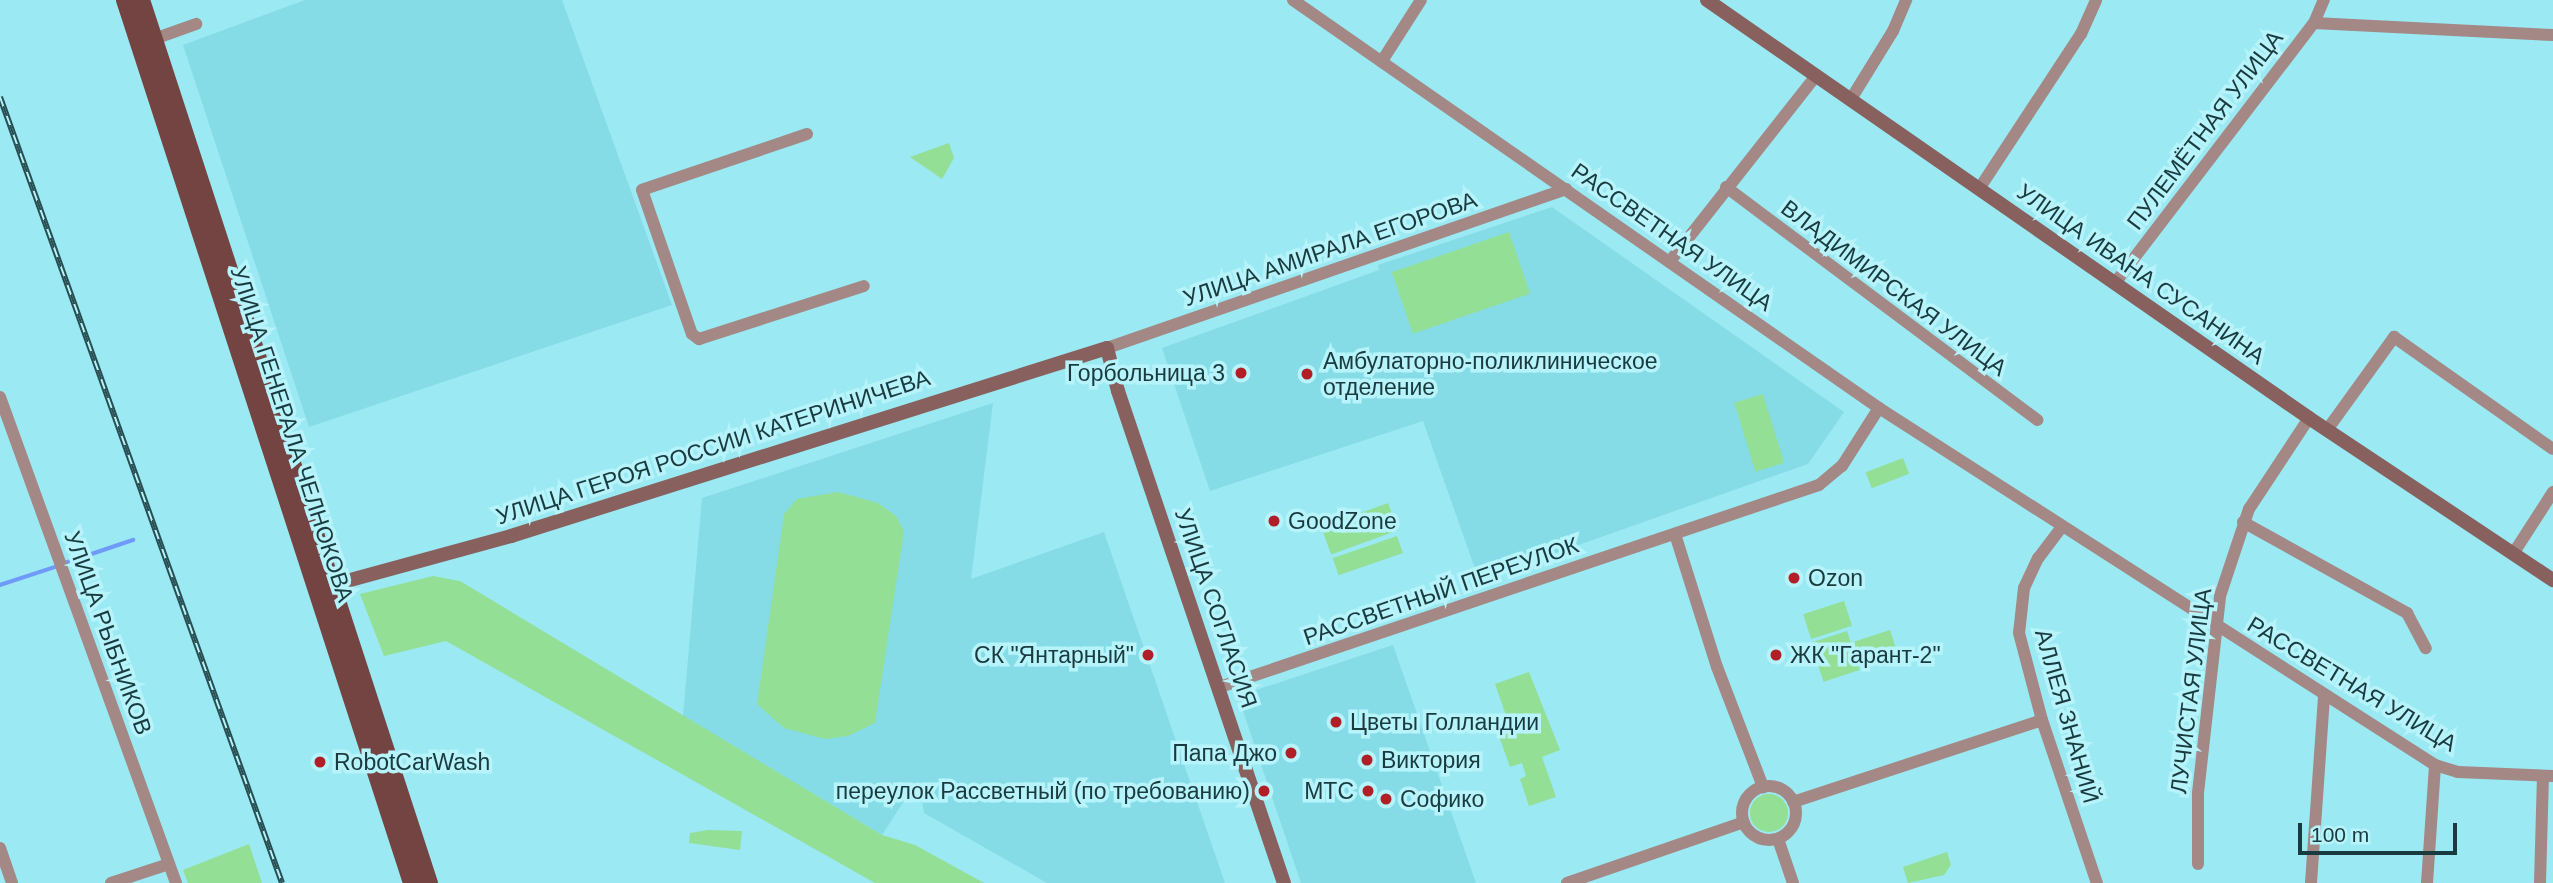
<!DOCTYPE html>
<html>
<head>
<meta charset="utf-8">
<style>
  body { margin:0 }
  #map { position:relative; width:2553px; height:883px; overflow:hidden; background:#9be9f2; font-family:Helvetica,sans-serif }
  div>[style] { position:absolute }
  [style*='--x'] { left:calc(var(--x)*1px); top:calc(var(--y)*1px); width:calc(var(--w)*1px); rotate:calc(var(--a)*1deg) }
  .built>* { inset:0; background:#85dce6 }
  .green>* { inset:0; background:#93df95; transform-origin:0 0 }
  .round { border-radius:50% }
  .stream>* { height:3.5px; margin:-1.75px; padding:0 1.75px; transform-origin:1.75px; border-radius:1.75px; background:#709af9 }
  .street>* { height:12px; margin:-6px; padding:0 6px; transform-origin:6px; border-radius:6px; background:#a48885 }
  .street>.ring { margin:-6px; padding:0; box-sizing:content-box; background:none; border:12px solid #a48885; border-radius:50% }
  .secondary>* { height:14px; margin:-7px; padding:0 7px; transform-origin:7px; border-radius:7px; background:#88605d }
  .primary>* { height:18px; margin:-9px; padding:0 9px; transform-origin:9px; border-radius:9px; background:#734441 }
  .rail>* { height:6px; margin-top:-3px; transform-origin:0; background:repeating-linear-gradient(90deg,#b6f3fa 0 10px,#284e52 0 20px); box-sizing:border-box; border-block:2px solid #284e52 }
  .dots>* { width:19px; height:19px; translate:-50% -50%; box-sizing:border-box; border:4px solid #b6f3fa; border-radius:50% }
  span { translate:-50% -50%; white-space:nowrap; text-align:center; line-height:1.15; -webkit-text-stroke:7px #b6f3fa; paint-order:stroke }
  .street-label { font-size:23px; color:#193a3e }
  .poi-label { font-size:23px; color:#193a3e }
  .left { translate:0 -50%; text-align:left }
  .right { translate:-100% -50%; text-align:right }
  .scale { position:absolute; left:2298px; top:823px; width:159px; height:32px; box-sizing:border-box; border:4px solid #193a3e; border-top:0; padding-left:9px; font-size:21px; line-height:24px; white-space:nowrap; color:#193a3e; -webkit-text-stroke:5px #b6f3fa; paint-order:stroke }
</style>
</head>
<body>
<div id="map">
  <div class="built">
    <div style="clip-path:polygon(305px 0,562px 0,672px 305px,309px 427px,183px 45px)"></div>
    <div style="clip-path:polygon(1552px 207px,1844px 412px,1808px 464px,1479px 580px,1423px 421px,1210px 491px,1162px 348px,1379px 270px,1378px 265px)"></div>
    <div style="clip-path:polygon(993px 403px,971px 579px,1104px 532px,1225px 883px,1047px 883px,924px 813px,921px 793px,913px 787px,882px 835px,683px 716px,702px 498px)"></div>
    <div style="clip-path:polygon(1393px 645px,1476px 883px,1301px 883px,1238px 696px)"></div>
  </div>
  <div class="green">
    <div style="clip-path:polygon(949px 143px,954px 158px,942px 179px,910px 157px)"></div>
    <div style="left:1509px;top:232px;width:65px;height:124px;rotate:71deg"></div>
    <div style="left:1763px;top:394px;width:72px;height:30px;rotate:73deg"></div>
    <div style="left:1903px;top:458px;width:17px;height:40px;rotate:69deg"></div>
    <div style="clip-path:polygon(838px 492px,878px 503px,896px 516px,904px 531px,875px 723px,848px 736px,825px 739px,784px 728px,757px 704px,784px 514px,797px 499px)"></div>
    <div style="left:1388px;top:503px;width:29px;height:71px;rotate:70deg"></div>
    <div style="left:1397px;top:536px;width:18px;height:68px;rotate:71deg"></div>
    <div style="clip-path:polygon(433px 576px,460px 581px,882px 835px,915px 845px,984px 883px,875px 883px,446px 641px,384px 656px,360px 594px)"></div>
    <div style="left:1844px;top:601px;width:26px;height:43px;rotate:72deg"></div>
    <div style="left:1890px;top:630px;width:28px;height:38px;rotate:72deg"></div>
    <div style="left:1847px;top:631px;width:41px;height:38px;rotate:72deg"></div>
    <div style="clip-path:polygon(1529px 672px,1560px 750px,1542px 757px,1556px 797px,1529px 806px,1520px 779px,1526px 776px,1522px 763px,1510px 767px,1495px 725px,1508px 721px,1495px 684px)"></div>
    <div class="round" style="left:1750px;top:794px;width:38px;height:38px"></div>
    <div style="clip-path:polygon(708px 830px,742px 831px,740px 850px,689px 843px,690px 833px)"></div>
    <div style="clip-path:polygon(249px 844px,262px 883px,188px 883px,183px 870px)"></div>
    <div style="clip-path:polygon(1947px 852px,1951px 865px,1944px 875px,1908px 883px,1903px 867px)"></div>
  </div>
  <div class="stream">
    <div style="--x:65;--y:563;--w:72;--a:-18.7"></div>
    <div style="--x:0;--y:585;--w:61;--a:-18.1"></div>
  </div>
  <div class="street">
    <div style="--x:1293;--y:0;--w:714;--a:34.85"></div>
    <div style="--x:1879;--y:408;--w:661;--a:32.7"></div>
    <div style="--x:2435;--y:765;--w:24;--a:17"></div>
    <div style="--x:2458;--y:772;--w:95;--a:2.4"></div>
    <div style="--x:2314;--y:23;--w:239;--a:2.9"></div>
    <div style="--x:154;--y:39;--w:45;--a:-19.7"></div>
    <div style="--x:1382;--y:61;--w:72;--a:-57.4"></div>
    <div style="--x:1851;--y:99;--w:80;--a:-58.3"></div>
    <div style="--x:1893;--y:31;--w:34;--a:-67"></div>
    <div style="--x:807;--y:134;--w:174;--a:161.3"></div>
    <div style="--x:642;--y:190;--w:152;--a:70.9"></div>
    <div style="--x:692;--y:334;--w:9;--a:36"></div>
    <div style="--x:699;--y:339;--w:173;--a:-17.8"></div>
    <div style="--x:1726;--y:187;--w:389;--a:36.8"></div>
    <div style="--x:1979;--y:189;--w:186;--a:-56.7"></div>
    <div style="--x:2081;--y:34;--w:37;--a:-66"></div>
    <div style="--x:1671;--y:260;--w:234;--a:-51.8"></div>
    <div style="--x:2115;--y:283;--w:327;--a:-52.6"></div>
    <div style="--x:2314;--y:23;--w:25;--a:-67"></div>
    <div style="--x:1107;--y:348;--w:486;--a:-19.1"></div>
    <div style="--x:0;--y:397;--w:517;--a:70.09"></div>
    <div style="--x:2327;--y:430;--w:115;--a:-54.2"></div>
    <div style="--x:2394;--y:337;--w:194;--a:35.2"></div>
    <div style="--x:2243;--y:522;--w:188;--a:29"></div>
    <div style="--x:2407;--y:613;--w:40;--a:62"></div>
    <div style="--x:2061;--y:528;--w:38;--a:127"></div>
    <div style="--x:2038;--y:558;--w:33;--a:115"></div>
    <div style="--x:2024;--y:588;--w:45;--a:96.3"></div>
    <div style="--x:2019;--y:633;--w:90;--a:75.2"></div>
    <div style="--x:2042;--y:720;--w:172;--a:71.4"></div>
    <div style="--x:1675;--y:534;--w:139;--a:72.5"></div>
    <div style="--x:1717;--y:667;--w:129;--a:69"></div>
    <div style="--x:2513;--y:554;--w:74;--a:-57.2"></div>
    <div style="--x:1220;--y:687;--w:632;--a:-18.64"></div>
    <div style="--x:1819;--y:485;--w:30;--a:-40"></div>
    <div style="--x:1842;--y:466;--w:69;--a:-57.5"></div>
    <div class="ring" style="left:1742px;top:786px;width:42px;height:42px"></div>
    <div style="--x:1793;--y:802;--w:262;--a:-18.2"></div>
    <div style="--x:1778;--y:839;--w:46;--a:71.2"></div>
    <div style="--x:0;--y:848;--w:37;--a:71"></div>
    <div style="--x:2198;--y:864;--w:71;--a:-90"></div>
    <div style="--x:2198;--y:793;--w:198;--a:-83.6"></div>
    <div style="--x:2220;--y:596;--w:92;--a:-71.6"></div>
    <div style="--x:2249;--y:509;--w:109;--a:-56.6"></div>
    <div style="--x:111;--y:883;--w:61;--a:-18.1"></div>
    <div style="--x:1567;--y:883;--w:187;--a:-19"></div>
    <div style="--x:2311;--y:883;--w:188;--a:-86"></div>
    <div style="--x:2427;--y:883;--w:118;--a:-86.1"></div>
    <div style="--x:2540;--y:883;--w:105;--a:-88.4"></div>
  </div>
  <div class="secondary">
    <div style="--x:1707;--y:0;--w:733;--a:34.77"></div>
    <div style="--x:2309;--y:418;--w:293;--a:33.6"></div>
    <div style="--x:332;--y:585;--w:186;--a:-15.3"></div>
    <div style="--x:511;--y:536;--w:625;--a:-17.51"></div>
    <div style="--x:1107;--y:348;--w:44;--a:75.7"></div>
    <div style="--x:1118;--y:391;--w:519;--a:71.36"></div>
  </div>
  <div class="primary">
    <div style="--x:125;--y:0;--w:928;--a:71.99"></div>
    <div style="--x:141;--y:0;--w:929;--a:71.94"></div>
  </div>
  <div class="rail">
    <div style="--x:0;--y:97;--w:835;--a:70.26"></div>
  </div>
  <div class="dots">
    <div style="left:1241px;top:373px;background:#b01e26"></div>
    <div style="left:1307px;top:374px;background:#b01e26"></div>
    <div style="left:1274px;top:521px;background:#b01e26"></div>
    <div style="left:1794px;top:578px;background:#b01e26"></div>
    <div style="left:1148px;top:655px;background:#b01e26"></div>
    <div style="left:1776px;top:655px;background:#b01e26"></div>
    <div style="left:1336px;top:722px;background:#b01e26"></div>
    <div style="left:1291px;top:753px;background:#b01e26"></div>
    <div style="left:1367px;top:760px;background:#b01e26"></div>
    <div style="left:320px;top:762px;background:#b01e26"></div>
    <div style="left:1264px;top:791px;background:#b01e26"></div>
    <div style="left:1368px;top:791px;background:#b01e26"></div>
    <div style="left:1386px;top:799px;background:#b01e26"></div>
  </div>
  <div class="street-label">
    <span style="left:2205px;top:130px;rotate:-53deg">ПУЛЕМЁТНАЯ УЛИЦА</span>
    <span style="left:1672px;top:237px;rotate:35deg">РАССВЕТНАЯ УЛИЦА</span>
    <span style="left:1330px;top:249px;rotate:-19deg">УЛИЦА АМИРАЛА ЕГОРОВА</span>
    <span style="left:2141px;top:274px;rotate:35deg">УЛИЦА ИВАНА СУСАНИНА</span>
    <span style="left:1894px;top:288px;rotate:37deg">ВЛАДИМИРСКАЯ УЛИЦА</span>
    <span style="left:292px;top:434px;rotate:72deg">УЛИЦА ГЕНЕРАЛА ЧЕЛНОКОВА</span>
    <span style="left:713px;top:447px;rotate:-18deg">УЛИЦА ГЕРОЯ РОССИИ КАТЕРИНИЧЕВА</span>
    <span style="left:1441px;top:591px;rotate:-19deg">РАССВЕТНЫЙ ПЕРЕУЛОК</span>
    <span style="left:1216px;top:608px;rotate:71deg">УЛИЦА СОГЛАСИЯ</span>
    <span style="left:108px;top:633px;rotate:70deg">УЛИЦА РЫБНИКОВ</span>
    <span style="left:2352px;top:684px;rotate:31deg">РАССВЕТНАЯ УЛИЦА</span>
    <span style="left:2191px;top:691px;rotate:-83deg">ЛУЧИСТАЯ УЛИЦА</span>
    <span style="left:2067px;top:716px;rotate:74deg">АЛЛЕЯ ЗНАНИЙ</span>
  </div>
  <div class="poi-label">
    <span class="left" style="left:1323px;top:374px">Амбулаторно-поликлиническое<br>отделение</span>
    <span class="right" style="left:1225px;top:373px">Горбольница 3</span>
    <span class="left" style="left:1288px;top:521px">GoodZone</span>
    <span class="left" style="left:1808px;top:578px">Ozon</span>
    <span class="right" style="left:1134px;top:655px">СК "Янтарный"</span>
    <span class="left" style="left:1790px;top:655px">ЖК "Гарант-2"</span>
    <span class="left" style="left:1350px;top:722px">Цветы Голландии</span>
    <span class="right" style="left:1277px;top:753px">Папа Джо</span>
    <span class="left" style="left:1381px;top:760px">Виктория</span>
    <span class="left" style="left:334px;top:762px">RobotCarWash</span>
    <span class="right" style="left:1250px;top:791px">переулок Рассветный (по требованию)</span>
    <span class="right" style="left:1354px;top:791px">MTC</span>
    <span class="left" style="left:1400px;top:799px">Софико</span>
  </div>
  <div class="scale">100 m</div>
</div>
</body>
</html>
